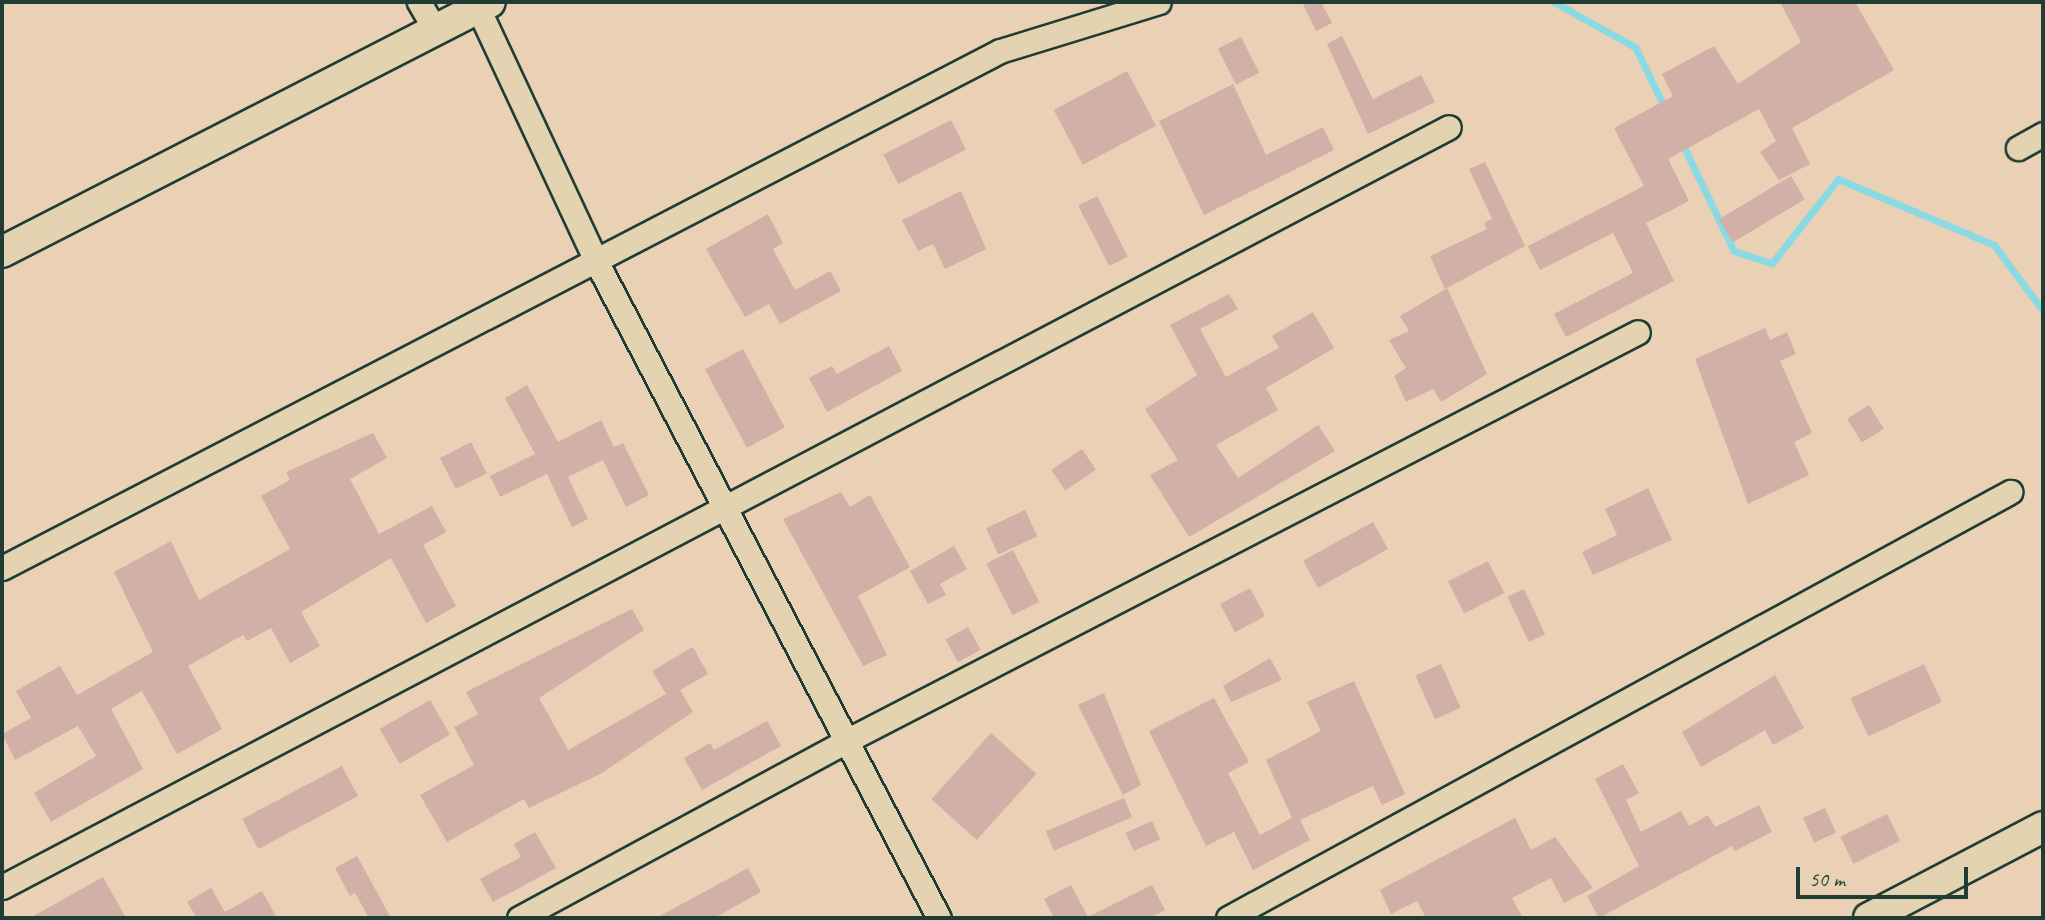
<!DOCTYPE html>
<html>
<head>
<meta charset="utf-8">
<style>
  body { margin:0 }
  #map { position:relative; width:2045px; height:920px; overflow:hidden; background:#ead0b5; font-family:Caveat,sans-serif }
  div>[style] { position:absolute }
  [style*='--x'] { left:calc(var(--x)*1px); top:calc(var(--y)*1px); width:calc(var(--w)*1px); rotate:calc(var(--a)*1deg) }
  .stream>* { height:7px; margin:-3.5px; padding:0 3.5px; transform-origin:3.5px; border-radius:3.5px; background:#89dae3 }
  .building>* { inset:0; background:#d2b0a7; transform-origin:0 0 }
  .roads { filter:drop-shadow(2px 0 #1f3d34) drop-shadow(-2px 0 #1f3d34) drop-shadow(0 2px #1f3d34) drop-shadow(0 -2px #1f3d34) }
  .minor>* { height:23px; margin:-11.5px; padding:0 11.5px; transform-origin:11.5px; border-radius:11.5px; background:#e4d3b0 }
  .tertiary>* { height:30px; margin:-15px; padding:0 15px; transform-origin:15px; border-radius:15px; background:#e4d3b0 }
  span { translate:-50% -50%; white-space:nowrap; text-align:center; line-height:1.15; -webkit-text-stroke:6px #e4d3b0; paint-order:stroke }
  .frame { position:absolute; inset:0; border:4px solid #1f3d34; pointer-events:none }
  .scale { position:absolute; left:1796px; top:867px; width:172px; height:32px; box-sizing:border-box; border:4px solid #1f3d34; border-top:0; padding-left:9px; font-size:21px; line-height:24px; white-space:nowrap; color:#1f3d34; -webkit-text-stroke:5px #e4d3b0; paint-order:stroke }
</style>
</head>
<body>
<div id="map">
  <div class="stream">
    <div style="--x:1554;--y:2;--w:93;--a:29.1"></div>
    <div style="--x:1635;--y:47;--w:68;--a:63.8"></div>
    <div style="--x:1681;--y:141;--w:122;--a:64.3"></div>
    <div style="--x:1734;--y:251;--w:40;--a:18"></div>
    <div style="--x:1772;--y:263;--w:107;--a:-51.8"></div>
    <div style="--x:1838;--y:179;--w:169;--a:22.9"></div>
    <div style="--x:1994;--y:245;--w:82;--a:53.4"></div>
  </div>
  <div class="building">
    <div style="clip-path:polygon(1302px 2px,1321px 2px,1332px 23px,1316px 31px)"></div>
    <div style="clip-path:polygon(1780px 2px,1855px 2px,1894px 70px,1792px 128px,1810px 164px,1779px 180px,1760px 152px,1776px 141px,1759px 109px,1668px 159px,1689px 201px,1646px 223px,1674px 281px,1566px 337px,1554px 314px,1633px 273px,1613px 233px,1540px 270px,1528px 246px,1644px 186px,1614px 128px,1673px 96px,1662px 74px,1714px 46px,1738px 84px,1801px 42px)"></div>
    <div style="clip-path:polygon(1342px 36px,1373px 99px,1421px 75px,1435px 102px,1368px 134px,1327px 44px)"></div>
    <div style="left:1241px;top:37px;width:40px;height:26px;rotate:63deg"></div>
    <div style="left:1127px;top:71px;width:62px;height:83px;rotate:62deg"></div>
    <div style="clip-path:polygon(1233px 84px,1266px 155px,1323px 127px,1334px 150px,1204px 215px,1159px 121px)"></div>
    <div style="left:951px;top:120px;width:33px;height:76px;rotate:63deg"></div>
    <div style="clip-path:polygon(1485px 162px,1525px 246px,1445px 289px,1430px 256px,1487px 229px,1484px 223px,1492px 219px,1469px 169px)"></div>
    <div style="left:1791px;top:176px;width:27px;height:84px;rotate:59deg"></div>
    <div style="clip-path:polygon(961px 191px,986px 249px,945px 269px,933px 244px,918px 251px,902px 220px)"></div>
    <div style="left:1097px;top:196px;width:68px;height:21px;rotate:63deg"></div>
    <div style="clip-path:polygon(768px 214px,783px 243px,773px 249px,795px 290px,830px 271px,841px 291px,780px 324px,769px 304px,745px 317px,706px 249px)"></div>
    <div style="clip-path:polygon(1447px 288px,1487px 374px,1441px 402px,1433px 389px,1406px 402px,1394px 376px,1406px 368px,1389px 340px,1409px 331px,1400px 316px)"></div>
    <div style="clip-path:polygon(1229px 294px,1238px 309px,1200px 329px,1226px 377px,1279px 348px,1272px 336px,1313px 312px,1334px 348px,1266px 388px,1278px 410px,1216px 445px,1238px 478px,1318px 425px,1335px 451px,1189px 537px,1150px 475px,1178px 460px,1145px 409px,1197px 375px,1170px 325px)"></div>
    <div style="clip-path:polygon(1765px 328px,1770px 340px,1787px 332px,1796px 354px,1780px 361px,1812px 433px,1794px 442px,1809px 475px,1748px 504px,1695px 359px)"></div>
    <div style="clip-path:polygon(889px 346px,902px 371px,827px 412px,809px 378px,832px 366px,837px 374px)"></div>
    <div style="left:743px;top:349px;width:89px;height:43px;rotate:62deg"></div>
    <div style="clip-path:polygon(527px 385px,558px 442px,601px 420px,614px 447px,623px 443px,649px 495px,626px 507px,603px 460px,568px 477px,588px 519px,572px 527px,547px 474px,500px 497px,490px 476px,535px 454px,505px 398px)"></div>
    <div style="left:1869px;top:405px;width:28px;height:26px;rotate:58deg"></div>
    <div style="clip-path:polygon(373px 433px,387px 458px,350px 479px,379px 534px,432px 506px,446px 532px,423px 545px,456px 606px,426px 623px,391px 558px,301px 612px,320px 646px,290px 663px,271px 628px,247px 641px,243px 635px,188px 666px,222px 729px,177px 754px,142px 691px,111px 709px,143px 769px,51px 822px,34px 793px,96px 756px,78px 726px,15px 760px,2px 734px,31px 718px,16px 691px,60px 666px,77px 695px,153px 652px,114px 572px,171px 541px,199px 600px,290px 549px,261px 496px,290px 480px,286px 472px)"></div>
    <div style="left:471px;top:442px;width:35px;height:35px;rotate:63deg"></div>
    <div style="left:1082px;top:449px;width:25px;height:37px;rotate:56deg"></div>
    <div style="clip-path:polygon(1648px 488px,1672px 540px,1593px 575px,1582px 552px,1617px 535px,1605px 509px)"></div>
    <div style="clip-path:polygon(841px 492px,850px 507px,870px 495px,910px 567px,858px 596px,887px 655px,863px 666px,783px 519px)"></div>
    <div style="left:1025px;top:510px;width:29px;height:43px;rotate:65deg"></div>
    <div style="left:1373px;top:522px;width:31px;height:80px;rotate:61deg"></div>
    <div style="clip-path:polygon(954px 546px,967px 569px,940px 584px,946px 595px,928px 604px,910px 571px)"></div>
    <div style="left:1013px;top:550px;width:58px;height:30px;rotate:63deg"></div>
    <div style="left:1488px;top:561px;width:36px;height:45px;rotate:63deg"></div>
    <div style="left:1250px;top:588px;width:32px;height:34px;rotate:62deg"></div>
    <div style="left:1524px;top:589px;width:50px;height:18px;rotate:65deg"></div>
    <div style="clip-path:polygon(632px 609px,644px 630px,539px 698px,568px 750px,666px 694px,652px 671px,693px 647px,708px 674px,680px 690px,693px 712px,602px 773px,529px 808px,524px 799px,447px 842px,420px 795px,474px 765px,454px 727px,478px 714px,466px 692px)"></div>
    <div style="left:968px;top:627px;width:26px;height:26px;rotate:61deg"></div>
    <div style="clip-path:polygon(1270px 658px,1282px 680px,1231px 702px,1223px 686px)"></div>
    <div style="left:1441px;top:664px;width:48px;height:28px;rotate:66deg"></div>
    <div style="left:1924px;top:664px;width:42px;height:81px;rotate:65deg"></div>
    <div style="clip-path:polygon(1775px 675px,1804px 728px,1773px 745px,1765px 730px,1701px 767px,1682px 732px)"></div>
    <div style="clip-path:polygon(1354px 681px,1405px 794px,1382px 805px,1373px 786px,1300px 820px,1310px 840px,1253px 870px,1234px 832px,1206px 846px,1149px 731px,1214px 698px,1249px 762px,1228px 773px,1260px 835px,1292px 818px,1266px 760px,1321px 731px,1307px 702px)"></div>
    <div style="clip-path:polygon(1104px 693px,1141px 785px,1123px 795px,1078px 705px)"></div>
    <div style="left:430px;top:700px;width:40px;height:58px;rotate:60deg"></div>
    <div style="clip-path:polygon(767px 721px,781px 746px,702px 790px,684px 758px,710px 743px,714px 750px)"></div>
    <div style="left:991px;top:733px;width:61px;height:89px;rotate:42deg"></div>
    <div style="clip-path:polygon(1623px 764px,1639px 793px,1626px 800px,1641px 832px,1681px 811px,1689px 826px,1708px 815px,1715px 827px,1759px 805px,1772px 832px,1735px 851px,1732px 846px,1599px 918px,1587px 896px,1639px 866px,1595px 779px)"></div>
    <div style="left:342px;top:766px;width:34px;height:113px;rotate:62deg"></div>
    <div style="left:1124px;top:798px;width:21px;height:85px;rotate:67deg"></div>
    <div style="left:1825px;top:808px;width:27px;height:24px;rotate:66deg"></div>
    <div style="left:1887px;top:814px;width:30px;height:52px;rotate:64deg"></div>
    <div style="clip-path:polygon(1515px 818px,1531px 850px,1555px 837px,1593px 888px,1564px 903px,1551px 878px,1512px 898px,1523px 918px,1426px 918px,1417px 901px,1391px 914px,1380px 890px)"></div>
    <div style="left:1152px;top:821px;width:20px;height:29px;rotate:66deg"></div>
    <div style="clip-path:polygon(535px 832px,556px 868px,493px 902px,480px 879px,521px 857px,514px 844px)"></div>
    <div style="clip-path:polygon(357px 856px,391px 918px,369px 918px,355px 893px,350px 896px,335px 868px)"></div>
    <div style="clip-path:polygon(748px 868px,761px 892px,714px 918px,656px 918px)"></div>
    <div style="clip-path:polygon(103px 877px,126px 918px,30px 918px)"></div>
    <div style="clip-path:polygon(1071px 885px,1088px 917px,1152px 885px,1165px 910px,1150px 918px,1054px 918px,1044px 899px)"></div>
    <div style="clip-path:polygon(211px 888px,225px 912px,262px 891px,277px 918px,197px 918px,187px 902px)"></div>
  </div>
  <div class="roads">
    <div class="minor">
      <div style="--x:419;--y:2;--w:32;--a:60"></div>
      <div style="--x:478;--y:8;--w:277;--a:65"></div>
      <div style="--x:595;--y:259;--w:743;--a:62.44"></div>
      <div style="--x:2018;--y:148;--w:29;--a:-29"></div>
      <div style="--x:2;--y:568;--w:1124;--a:-27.39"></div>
      <div style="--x:1000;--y:51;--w:166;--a:-17.1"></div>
      <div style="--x:2;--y:887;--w:1634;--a:-27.71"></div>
      <div style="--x:519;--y:918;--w:372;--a:-28.4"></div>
      <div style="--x:846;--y:741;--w:891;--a:-27.31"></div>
      <div style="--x:1228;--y:918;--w:891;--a:-28.58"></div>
    </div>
    <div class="tertiary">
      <div style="--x:2;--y:252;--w:548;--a:-27.13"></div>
      <div style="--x:1869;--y:918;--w:196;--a:-27.6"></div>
    </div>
  </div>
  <div class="frame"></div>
  <div class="scale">50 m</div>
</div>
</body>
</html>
